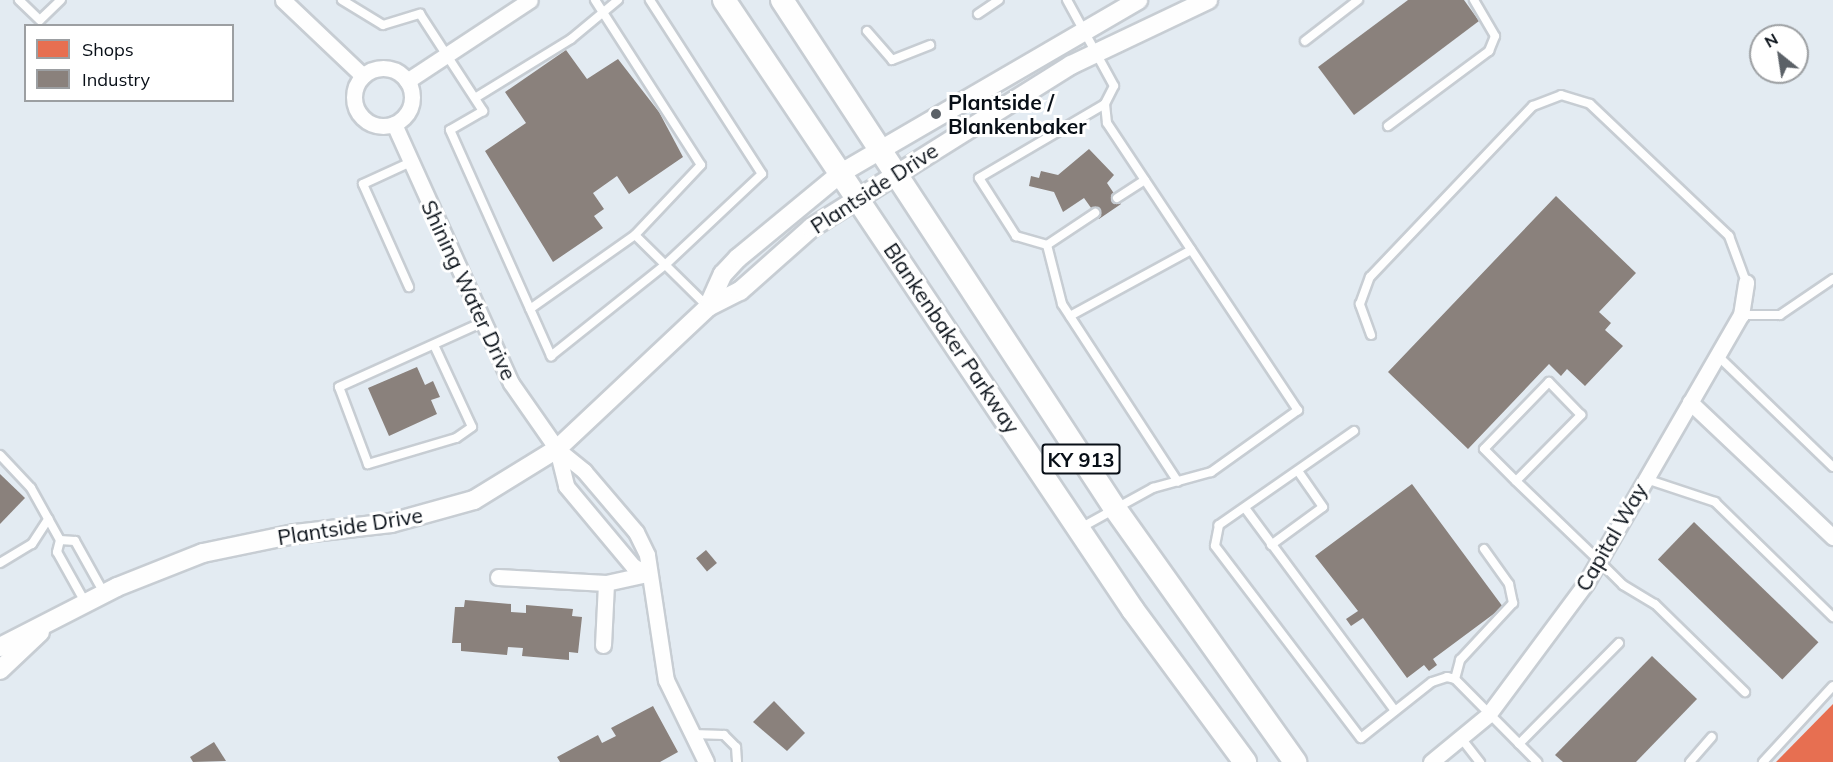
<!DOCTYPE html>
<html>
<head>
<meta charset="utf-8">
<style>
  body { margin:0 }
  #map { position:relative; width:1833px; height:762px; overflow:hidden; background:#f5f8fb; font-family:Mulish,sans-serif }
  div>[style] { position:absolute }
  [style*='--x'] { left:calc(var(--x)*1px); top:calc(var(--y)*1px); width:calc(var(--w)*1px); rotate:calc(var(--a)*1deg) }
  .built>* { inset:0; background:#e3ebf2 }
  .shops>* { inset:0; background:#e76f51 }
  .industry>* { inset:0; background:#8a817c; transform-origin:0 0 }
  .roads { filter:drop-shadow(2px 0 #c7cdd3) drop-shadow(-2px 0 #c7cdd3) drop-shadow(0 2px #c7cdd3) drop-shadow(0 -2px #c7cdd3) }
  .service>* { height:8px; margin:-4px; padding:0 4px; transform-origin:4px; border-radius:4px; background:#fefefe }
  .minor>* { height:15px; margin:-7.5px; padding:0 7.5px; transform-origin:7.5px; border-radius:7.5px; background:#fefefe }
  .minor>.ring { margin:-7.5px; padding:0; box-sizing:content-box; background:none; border:15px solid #fefefe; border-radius:50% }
  .tertiary>* { height:18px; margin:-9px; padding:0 9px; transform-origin:9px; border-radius:9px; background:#fefefe }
  .primary>* { height:22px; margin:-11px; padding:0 11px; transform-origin:11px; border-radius:11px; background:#fefefe }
  .dots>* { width:16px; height:16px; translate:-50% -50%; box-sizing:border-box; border:3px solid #fff; border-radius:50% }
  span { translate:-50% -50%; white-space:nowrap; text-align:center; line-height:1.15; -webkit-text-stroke:6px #fff; paint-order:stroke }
  .shield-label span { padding:2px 4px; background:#fff; border:2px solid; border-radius:4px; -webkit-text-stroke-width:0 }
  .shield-label { font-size:20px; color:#080f17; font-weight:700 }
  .poi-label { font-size:21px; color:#080f17; font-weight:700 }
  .left { translate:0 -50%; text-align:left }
  .street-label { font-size:21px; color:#080f17 }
  .legend { position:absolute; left:24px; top:24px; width:210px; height:78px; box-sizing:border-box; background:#fff; border:2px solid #9c9fa2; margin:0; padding:8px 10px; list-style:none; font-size:18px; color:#080f17 }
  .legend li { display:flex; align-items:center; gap:12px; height:30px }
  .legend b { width:30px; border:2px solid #9c9fa2 }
  .north { position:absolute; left:1749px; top:24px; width:60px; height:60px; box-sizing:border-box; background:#fff; border:2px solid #9c9fa2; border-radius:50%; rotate:330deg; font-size:16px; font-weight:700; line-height:24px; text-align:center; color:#080f17 }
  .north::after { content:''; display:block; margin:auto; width:21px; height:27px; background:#5b6167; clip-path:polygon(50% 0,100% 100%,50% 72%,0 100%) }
</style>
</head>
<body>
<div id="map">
  <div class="built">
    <div style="clip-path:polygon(evenodd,0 0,1833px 0,1833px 762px,0 762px,0 0,26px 26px,232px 26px,232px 100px,26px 100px,26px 26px,0 0,1761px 36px,1797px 36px,1797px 72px,1761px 72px,1761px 36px)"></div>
  </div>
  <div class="shops">
    <div style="clip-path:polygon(1833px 704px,1833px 762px,1776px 762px)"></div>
  </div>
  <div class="industry">
    <div style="clip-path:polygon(1408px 0,1464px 0,1479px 21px,1354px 115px,1318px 67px)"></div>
    <div style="clip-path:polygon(566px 50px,587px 79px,618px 59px,659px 112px,683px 157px,629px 194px,617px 176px,593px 193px,604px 209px,594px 216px,603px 228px,553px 262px,485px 151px,526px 123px,505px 92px)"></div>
    <div style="clip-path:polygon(1089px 149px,1114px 175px,1107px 183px,1121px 204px,1099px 219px,1084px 198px,1063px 212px,1054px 192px,1029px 186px,1031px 176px,1039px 178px,1041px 171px,1058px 175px)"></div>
    <div style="clip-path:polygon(1556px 196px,1636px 273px,1599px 312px,1611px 323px,1605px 330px,1623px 346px,1585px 386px,1567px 369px,1561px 376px,1549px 364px,1468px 449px,1388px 372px)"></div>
    <div style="clip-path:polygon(417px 367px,425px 385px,433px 381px,440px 397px,431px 400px,437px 414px,389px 436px,368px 388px)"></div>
    <div style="clip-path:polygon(0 474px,25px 498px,0 524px)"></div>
    <div style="clip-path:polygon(1412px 484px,1503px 607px,1433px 659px,1437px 665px,1429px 671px,1424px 665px,1407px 678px,1363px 618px,1351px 626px,1346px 619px,1358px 611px,1315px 556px)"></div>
    <div style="left:1694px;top:522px;width:173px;height:52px;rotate:44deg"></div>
    <div style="left:706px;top:550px;width:17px;height:13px;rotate:50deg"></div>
    <div style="clip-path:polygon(465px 600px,511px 604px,511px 612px,526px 613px,526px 605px,573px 609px,572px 616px,582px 617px,578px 653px,569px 652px,569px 660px,522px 656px,523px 648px,508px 647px,507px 655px,461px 651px,461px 643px,452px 643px,455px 607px,464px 607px)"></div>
    <div style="clip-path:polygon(1652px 656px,1697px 699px,1636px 762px,1563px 762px,1555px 755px)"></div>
    <div style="clip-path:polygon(774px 701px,805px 733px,787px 751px,753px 722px)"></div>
    <div style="clip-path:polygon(653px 706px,678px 752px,660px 762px,560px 762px,557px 757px,598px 735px,602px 743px,616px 736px,611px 728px)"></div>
    <div style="clip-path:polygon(214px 742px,226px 761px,193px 762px,190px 757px)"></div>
  </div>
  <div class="roads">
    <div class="service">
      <div style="--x:19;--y:0;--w:29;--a:44"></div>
      <div style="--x:40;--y:20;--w:29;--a:-44"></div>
      <div style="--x:342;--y:0;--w:48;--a:31.4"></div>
      <div style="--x:383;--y:25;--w:39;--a:-17"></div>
      <div style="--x:420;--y:14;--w:116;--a:57"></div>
      <div style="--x:483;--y:111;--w:38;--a:150"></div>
      <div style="--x:450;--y:130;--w:248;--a:65.9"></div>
      <div style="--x:551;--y:356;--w:146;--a:-38.6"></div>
      <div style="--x:665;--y:265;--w:133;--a:-43.2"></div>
      <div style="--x:762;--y:174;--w:207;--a:-122.8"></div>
      <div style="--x:595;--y:0;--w:196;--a:57.3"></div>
      <div style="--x:701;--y:165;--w:96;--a:133.3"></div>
      <div style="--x:635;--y:235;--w:101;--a:44.6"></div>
      <div style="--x:1067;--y:0;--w:98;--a:61.3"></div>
      <div style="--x:1114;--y:86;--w:20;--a:117"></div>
      <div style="--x:1105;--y:104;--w:19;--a:84"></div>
      <div style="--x:1107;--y:123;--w:345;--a:56.4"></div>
      <div style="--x:1298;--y:410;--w:107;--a:144.5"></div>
      <div style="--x:1211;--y:472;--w:60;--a:164.6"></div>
      <div style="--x:1153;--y:488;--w:81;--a:151.2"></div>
      <div style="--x:978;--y:14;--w:25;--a:-34"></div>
      <div style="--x:867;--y:31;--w:38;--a:49"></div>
      <div style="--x:892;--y:60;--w:41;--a:-21.5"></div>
      <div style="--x:1305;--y:41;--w:67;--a:-37.7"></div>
      <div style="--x:475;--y:98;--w:113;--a:-31.6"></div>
      <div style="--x:571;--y:39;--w:61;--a:-39.7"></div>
      <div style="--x:1105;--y:104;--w:146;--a:149.6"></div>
      <div style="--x:979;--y:178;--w:69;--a:57.5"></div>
      <div style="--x:1016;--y:236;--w:32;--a:16"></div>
      <div style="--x:1047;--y:245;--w:61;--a:75.7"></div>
      <div style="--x:1062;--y:304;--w:212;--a:56.9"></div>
      <div style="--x:1388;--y:126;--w:126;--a:-36.6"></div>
      <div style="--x:1489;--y:51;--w:16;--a:-68"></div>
      <div style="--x:1495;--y:36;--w:42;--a:-120.3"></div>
      <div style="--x:1117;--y:198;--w:33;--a:-33"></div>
      <div style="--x:1047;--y:245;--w:58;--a:-33.7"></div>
      <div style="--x:409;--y:287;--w:113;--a:-114.1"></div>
      <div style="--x:363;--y:184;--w:53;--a:-24.6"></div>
      <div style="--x:530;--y:309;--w:128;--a:-35.2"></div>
      <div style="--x:1741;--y:315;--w:39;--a:0"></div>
      <div style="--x:1780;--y:315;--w:64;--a:-34.2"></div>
      <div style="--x:1070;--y:316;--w:138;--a:-28.6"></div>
      <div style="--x:1371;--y:335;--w:33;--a:-110"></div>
      <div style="--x:1360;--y:304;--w:29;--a:-70"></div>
      <div style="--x:1370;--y:277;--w:236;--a:-46.4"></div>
      <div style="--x:1533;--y:106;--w:30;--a:-21"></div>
      <div style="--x:1561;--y:95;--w:30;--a:17"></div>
      <div style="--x:1590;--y:104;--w:192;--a:43.5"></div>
      <div style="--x:1729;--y:236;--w:49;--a:69.7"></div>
      <div style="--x:434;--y:345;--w:90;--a:65.1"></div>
      <div style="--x:472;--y:427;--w:19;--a:145"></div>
      <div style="--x:456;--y:438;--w:92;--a:163.5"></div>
      <div style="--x:368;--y:464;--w:82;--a:-110.6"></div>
      <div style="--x:339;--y:387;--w:158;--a:-24.3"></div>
      <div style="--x:1717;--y:355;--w:161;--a:44"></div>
      <div style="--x:1354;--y:431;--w:165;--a:145.2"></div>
      <div style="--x:1219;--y:525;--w:21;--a:101"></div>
      <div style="--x:1215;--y:546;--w:241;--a:52.8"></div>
      <div style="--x:1361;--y:738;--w:90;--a:-38.3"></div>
      <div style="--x:1432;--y:682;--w:16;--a:-18"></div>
      <div style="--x:1447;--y:677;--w:8;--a:14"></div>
      <div style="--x:1455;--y:679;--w:117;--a:45.3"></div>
      <div style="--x:0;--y:455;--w:45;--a:46.8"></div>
      <div style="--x:31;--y:488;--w:60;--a:60.9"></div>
      <div style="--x:1646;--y:479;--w:73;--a:18.4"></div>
      <div style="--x:1715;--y:502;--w:165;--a:44.3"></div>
      <div style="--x:1516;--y:481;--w:93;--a:-45.4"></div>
      <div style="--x:1581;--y:415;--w:46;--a:-134.1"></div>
      <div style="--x:1549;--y:382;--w:93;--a:134.1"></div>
      <div style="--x:1484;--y:449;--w:45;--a:45"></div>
      <div style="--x:1516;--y:481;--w:115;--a:43.9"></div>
      <div style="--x:1599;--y:561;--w:34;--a:45"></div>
      <div style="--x:1623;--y:585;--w:37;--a:31"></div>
      <div style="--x:1655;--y:604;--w:126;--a:44.4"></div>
      <div style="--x:1245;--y:508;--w:252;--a:53.5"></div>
      <div style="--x:1271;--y:545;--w:64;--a:-36.2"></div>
      <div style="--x:1323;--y:507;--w:44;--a:-124.8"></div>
      <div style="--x:0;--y:563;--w:37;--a:-31"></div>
      <div style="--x:32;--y:544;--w:30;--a:-57"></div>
      <div style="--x:85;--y:602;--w:57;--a:-119.2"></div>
      <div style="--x:57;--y:552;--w:12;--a:-76"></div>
      <div style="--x:60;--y:540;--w:15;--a:4"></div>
      <div style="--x:75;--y:541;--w:60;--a:60.9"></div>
      <div style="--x:1455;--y:679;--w:20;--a:-75"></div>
      <div style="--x:1460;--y:660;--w:78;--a:-47.1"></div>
      <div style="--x:1513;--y:603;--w:19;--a:-102"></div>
      <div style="--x:1509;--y:584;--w:43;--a:-125.5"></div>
      <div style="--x:693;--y:734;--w:31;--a:2"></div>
      <div style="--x:724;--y:735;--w:17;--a:45"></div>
      <div style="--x:736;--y:747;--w:15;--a:86"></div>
      <div style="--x:1461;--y:738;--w:31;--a:52"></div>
      <div style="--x:1519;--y:744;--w:142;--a:-45.3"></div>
      <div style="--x:1690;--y:762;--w:33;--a:-49"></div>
      <div style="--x:1763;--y:762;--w:103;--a:-47.4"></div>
    </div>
    <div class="minor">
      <div style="--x:283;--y:0;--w:110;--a:43.5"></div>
      <div class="ring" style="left:354px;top:68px;width:43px;height:43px"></div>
      <div style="--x:407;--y:81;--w:147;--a:-33.4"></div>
      <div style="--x:394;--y:124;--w:284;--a:65.7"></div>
      <div style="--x:511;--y:383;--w:80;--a:55.1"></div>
      <div style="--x:557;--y:449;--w:35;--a:39"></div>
      <div style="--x:584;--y:471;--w:80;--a:49.6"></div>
      <div style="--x:636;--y:532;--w:25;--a:64"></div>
      <div style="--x:647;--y:555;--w:126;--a:81.4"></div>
      <div style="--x:666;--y:680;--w:91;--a:64"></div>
      <div style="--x:1690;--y:402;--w:197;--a:43.4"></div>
      <div style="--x:557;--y:449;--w:38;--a:76"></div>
      <div style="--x:566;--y:486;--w:104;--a:50.1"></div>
      <div style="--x:633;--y:566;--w:16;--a:30"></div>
      <div style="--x:498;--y:577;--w:108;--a:3.2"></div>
      <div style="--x:603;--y:645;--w:62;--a:-87.2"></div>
      <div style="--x:606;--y:583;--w:42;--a:-12.4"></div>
      <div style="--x:1431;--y:762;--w:74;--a:-39.5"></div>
      <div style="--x:1488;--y:715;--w:164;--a:-53.4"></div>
      <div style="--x:1586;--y:583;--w:310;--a:-60"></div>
      <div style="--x:1741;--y:315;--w:33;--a:-81"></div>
    </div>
    <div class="tertiary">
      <div style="--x:708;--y:307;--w:36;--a:-66"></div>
      <div style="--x:723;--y:274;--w:22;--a:-47"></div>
      <div style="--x:738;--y:258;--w:134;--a:-39.5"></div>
      <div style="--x:841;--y:173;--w:344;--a:-30.2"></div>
      <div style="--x:0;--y:647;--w:131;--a:-27.1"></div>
      <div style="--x:117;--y:587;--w:92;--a:-21.6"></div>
      <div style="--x:203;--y:553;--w:94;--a:-11.7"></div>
      <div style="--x:295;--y:534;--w:97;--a:-6.5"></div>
      <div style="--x:391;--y:523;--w:86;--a:-15.5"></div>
      <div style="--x:474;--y:500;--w:97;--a:-31.6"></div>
      <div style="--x:557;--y:449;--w:207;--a:-43.2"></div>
      <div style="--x:708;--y:307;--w:36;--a:-27"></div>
      <div style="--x:740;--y:291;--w:95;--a:-41.6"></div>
      <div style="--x:811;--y:228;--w:307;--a:-32.1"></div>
      <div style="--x:1071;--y:65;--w:152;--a:-25.4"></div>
      <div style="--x:0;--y:670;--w:55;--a:-43.5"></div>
    </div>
    <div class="primary">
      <div style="--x:724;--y:0;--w:734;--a:56.16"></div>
      <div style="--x:1133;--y:610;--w:189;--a:53.6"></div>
      <div style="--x:782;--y:0;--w:606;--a:56.78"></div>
      <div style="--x:1114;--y:507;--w:313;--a:54.6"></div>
    </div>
  </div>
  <div class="dots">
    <div style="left:936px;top:114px;background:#5b6167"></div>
  </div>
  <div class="shield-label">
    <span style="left:1081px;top:459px">KY 913</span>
  </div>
  <div class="poi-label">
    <span class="left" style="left:948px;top:114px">Plantside /<br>Blankenbaker</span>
  </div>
  <div class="street-label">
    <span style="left:874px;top:188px;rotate:-33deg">Plantside Drive</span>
    <span style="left:469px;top:290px;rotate:65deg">Shining Water Drive</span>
    <span style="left:952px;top:338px;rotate:56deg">Blankenbaker Parkway</span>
    <span style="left:350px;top:526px;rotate:-9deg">Plantside Drive</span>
    <span style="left:1611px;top:537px;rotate:-60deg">Capital Way</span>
  </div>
  <ul class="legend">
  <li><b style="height:16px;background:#e76f51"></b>Shops</li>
  <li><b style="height:16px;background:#8a817c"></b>Industry</li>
  </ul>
  <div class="north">N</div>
</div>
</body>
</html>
